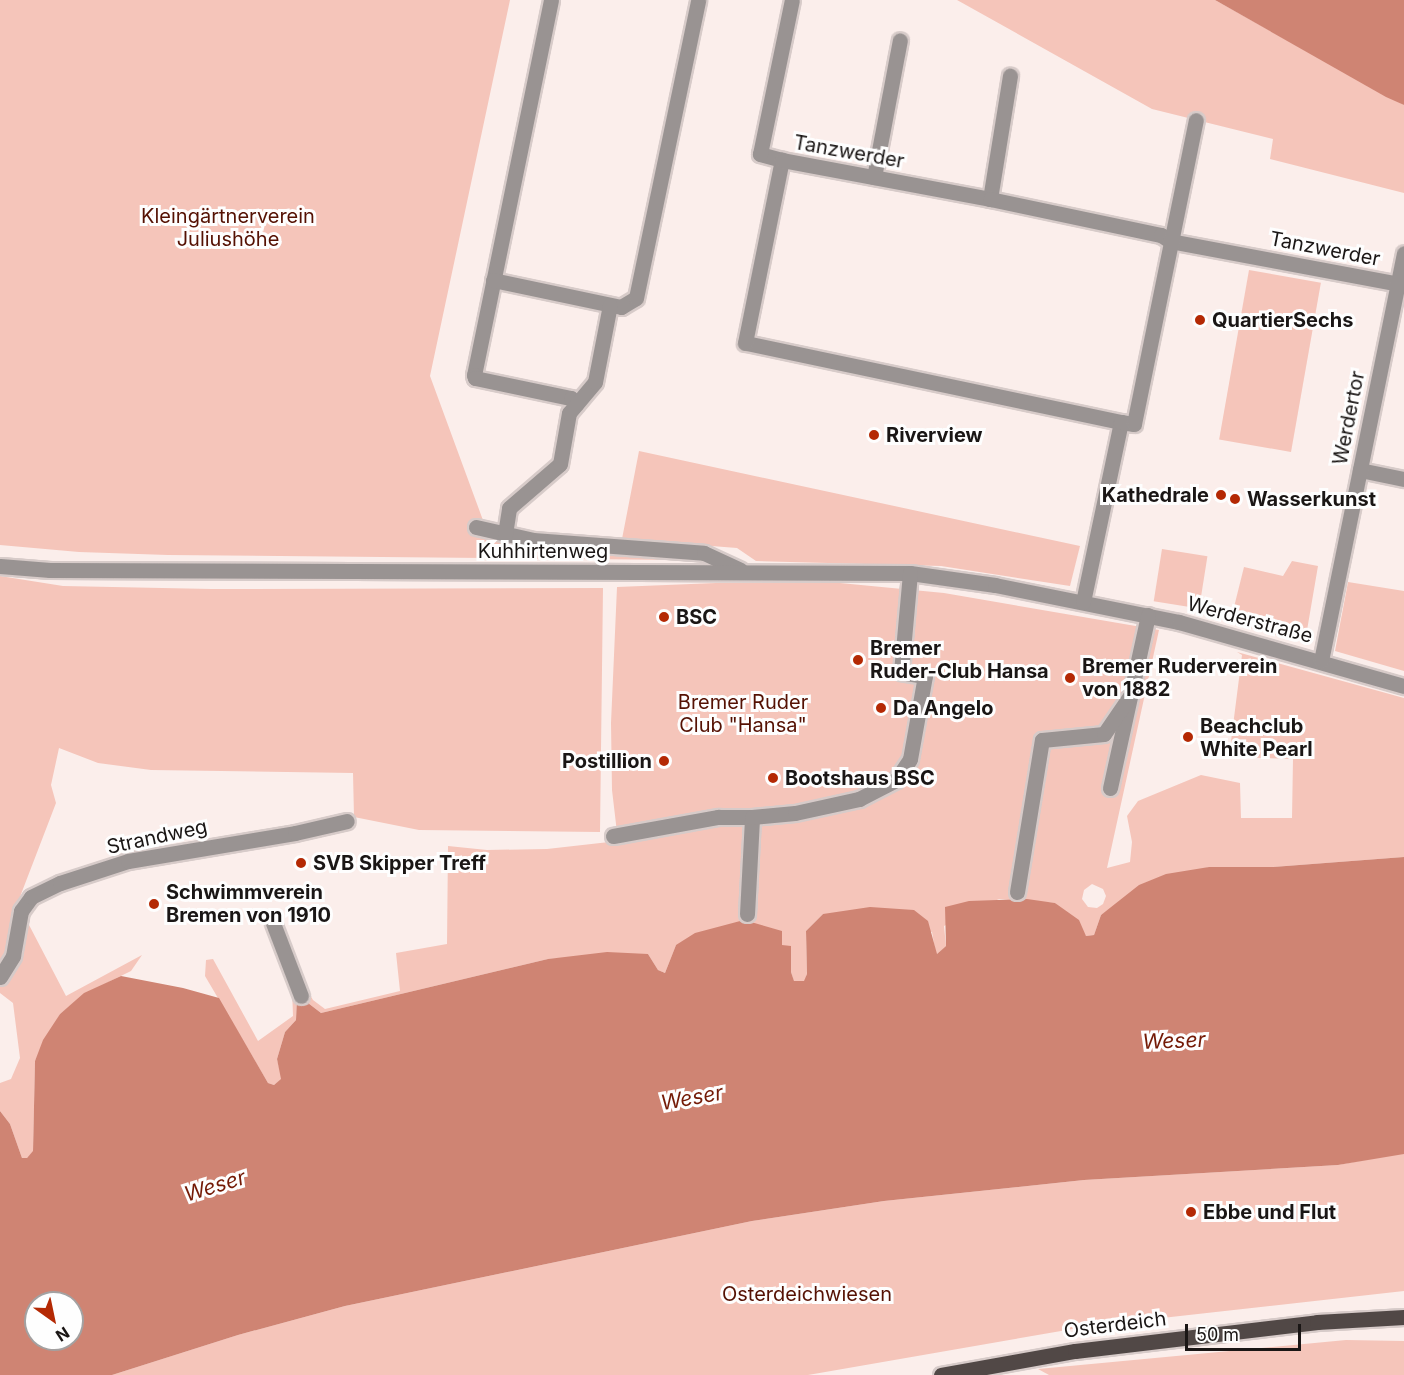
<!DOCTYPE html>
<html>
<head>
<meta charset="utf-8">
<style>
  body { margin:0 }
  #map { position:relative; width:1404px; height:1375px; overflow:hidden; background:#fbeeeb; font-family:Inter,sans-serif }
  div>[style] { position:absolute }
  [style*='--x'] { left:calc(var(--x)*1px); top:calc(var(--y)*1px); width:calc(var(--w)*1px); rotate:calc(var(--a)*1deg) }
  .green>* { inset:0; background:#f5c5ba; transform-origin:0 0 }
  .water>* { inset:0; background:#cf8473 }
  .roads { filter:drop-shadow(2px 0 #d7cbc9) drop-shadow(-2px 0 #d7cbc9) drop-shadow(0 2px #d7cbc9) drop-shadow(0 -2px #d7cbc9) }
  .minor>* { height:15px; margin:-7.5px; padding:0 7.5px; transform-origin:7.5px; border-radius:7.5px; background:#999392 }
  .major>* { height:15px; margin:-7.5px; padding:0 7.5px; transform-origin:7.5px; border-radius:7.5px; background:#514846 }
  .dots>* { width:16px; height:16px; translate:-50% -50%; box-sizing:border-box; border:3px solid #fefefe; border-radius:50% }
  span { translate:-50% -50%; white-space:nowrap; text-align:center; line-height:1.15; -webkit-text-stroke:6px #fefefe; paint-order:stroke }
  .street-label { font-size:20px; color:#1a1615 }
  .park-label { font-size:20px; color:#551103 }
  .poi-label { font-size:20px; color:#1a1615; font-weight:700 }
  .left { translate:0 -50%; text-align:left }
  .right { translate:-100% -50%; text-align:right }
  .water-label { font-size:21px; color:#741a06; font-style:italic }
  .north { position:absolute; left:24px; top:1291px; width:60px; height:60px; box-sizing:border-box; background:#fefefe; border:2px solid #a3a1a1; border-radius:50%; rotate:147deg; font-size:16px; font-weight:700; line-height:24px; text-align:center; color:#1a1615 }
  .north::after { content:''; display:block; margin:auto; width:21px; height:27px; background:#b42904; clip-path:polygon(50% 0,100% 100%,50% 72%,0 100%) }
  .scale { position:absolute; left:1185px; top:1324px; width:116px; height:27px; box-sizing:border-box; border:3px solid #1a1615; border-top:0; padding-left:8px; font-size:18px; line-height:21px; white-space:nowrap; color:#1a1615; -webkit-text-stroke:4px #fefefe; paint-order:stroke }
</style>
</head>
<body>
<div id="map">
  <div class="green">
    <div style="clip-path:polygon(0 0,510px 0,430px 376px,484px 523px,475px 534px,513px 547px,681px 555px,680px 560px,168px 555px,79px 552px,0 545px)"></div>
    <div style="clip-path:polygon(957px 0,1215px 0,1404px 105px,1404px 193px,1270px 159px,1273px 139px,1152px 109px)"></div>
    <div style="left:1249px;top:270px;width:73px;height:172px;rotate:10deg"></div>
    <div style="clip-path:polygon(639px 451px,1080px 546px,1070px 586px,941px 566px,756px 561px,737px 548px,622px 539px)"></div>
    <div style="left:1162px;top:549px;width:46px;height:53px;rotate:9deg"></div>
    <div style="clip-path:polygon(1292px 561px,1318px 566px,1305px 642px,1230px 623px,1244px 567px,1283px 576px)"></div>
    <div style="clip-path:polygon(0 576px,63px 586px,212px 589px,603px 588px,600px 832px,419px 830px,354px 817px,353px 773px,151px 770px,98px 763px,59px 748px,51px 785px,56px 803px,18px 902px,7px 956px,0 963px)"></div>
    <div style="clip-path:polygon(1348px 582px,1404px 591px,1404px 671px,1335px 651px)"></div>
    <div style="clip-path:polygon(evenodd,716px 583px,840px 583px,944px 593px,1159px 630px,1107px 868px,1130px 862px,1132px 842px,1127px 816px,1138px 801px,1201px 775px,1240px 783px,1241px 818px,1292px 818px,1293px 759px,1229px 757px,1242px 655px,1237px 652px,1404px 698px,1404px 857px,1273px 867px,1209px 867px,1118px 904px,1101px 915px,1094px 935px,1086px 936px,1055px 903px,999px 899px,944px 926px,946px 946px,936px 955px,932px 932px,823px 914px,806px 931px,807px 974px,805px 981px,794px 982px,791px 972px,790px 946px,676px 945px,665px 973px,658px 970px,648px 954px,548px 959px,321px 1013px,308px 1003px,305px 995px,297px 998px,296px 1020px,285px 1032px,277px 1059px,282px 1079px,274px 1085px,268px 1083px,205px 976px,206px 960px,213px 959px,258px 1041px,293px 1016px,292px 988px,303px 983px,313px 1000px,325px 1009px,400px 991px,396px 953px,447px 944px,448px 846px,487px 850px,547px 849px,618px 841px,612px 790px,611px 723px,617px 587px,716px 583px,1092px 884px,1103px 889px,1106px 896px,1103px 904px,1097px 908px,1088px 907px,1082px 899px,1084px 890px,1092px 884px)"></div>
    <div style="clip-path:polygon(28px 923px,66px 996px,142px 955px,131px 971px,84px 994px,60px 1014px,35px 1061px,33px 1152px,27px 1158px,22px 1158px,10px 1124px,0 1111px,0 1083px,11px 1079px,20px 1058px,13px 1003px,0 993px,0 984px,18px 963px)"></div>
    <div style="clip-path:polygon(1395px 1154px,1404px 1154px,1404px 1291px,1090px 1326px,808px 1375px,112px 1375px,238px 1335px,345px 1306px,752px 1221px,884px 1201px,1084px 1180px,1338px 1165px)"></div>
    <div style="clip-path:polygon(1346px 1340px,1404px 1341px,1404px 1375px,1049px 1375px,1038px 1369px)"></div>
  </div>
  <div class="water">
    <div style="clip-path:polygon(1215px 0,1404px 0,1404px 105px,1386px 97px)"></div>
    <div style="clip-path:polygon(evenodd,1404px 857px,1404px 1154px,1338px 1165px,1084px 1180px,884px 1201px,752px 1221px,345px 1306px,238px 1335px,112px 1375px,0 1375px,0 1111px,10px 1124px,22px 1158px,27px 1158px,33px 1151px,35px 1061px,43px 1040px,60px 1014px,84px 993px,121px 976px,183px 988px,219px 998px,268px 1083px,274px 1085px,281px 1079px,277px 1059px,285px 1032px,296px 1020px,297px 998px,305px 995px,308px 1003px,321px 1013px,548px 959px,607px 952px,648px 954px,658px 970px,665px 973px,676px 945px,695px 933px,744px 920px,782px 931px,782px 945px,791px 946px,791px 972px,794px 981px,804px 981px,807px 974px,806px 931px,823px 914px,870px 907px,914px 910px,928px 921px,937px 954px,946px 946px,945px 907px,969px 901px,1027px 899px,1055px 903px,1079px 920px,1086px 936px,1094px 935px,1101px 915px,1139px 885px,1166px 874px,1209px 867px,1273px 867px,1404px 857px,36px 1303px,72px 1303px,72px 1339px,36px 1339px,36px 1303px)"></div>
  </div>
  <div class="roads">
    <div class="minor">
      <div style="--x:551;--y:0;--w:383;--a:101.6"></div>
      <div style="--x:474;--y:375;--w:3;--a:72"></div>
      <div style="--x:475;--y:378;--w:98;--a:11.8"></div>
      <div style="--x:571;--y:398;--w:8;--a:45"></div>
      <div style="--x:782;--y:160;--w:23;--a:-165"></div>
      <div style="--x:760;--y:154;--w:157;--a:-78.3"></div>
      <div style="--x:874;--y:177;--w:139;--a:-79.3"></div>
      <div style="--x:990;--y:199;--w:125;--a:-80.8"></div>
      <div style="--x:493;--y:280;--w:131;--a:11.9"></div>
      <div style="--x:621;--y:307;--w:17;--a:-31"></div>
      <div style="--x:636;--y:298;--w:304;--a:-78.2"></div>
      <div style="--x:1121;--y:422;--w:384;--a:-168.1"></div>
      <div style="--x:745;--y:343;--w:187;--a:-78.6"></div>
      <div style="--x:782;--y:160;--w:212;--a:10.6"></div>
      <div style="--x:990;--y:199;--w:175;--a:11.9"></div>
      <div style="--x:1161;--y:235;--w:11;--a:34"></div>
      <div style="--x:1170;--y:241;--w:238;--a:10.6"></div>
      <div style="--x:1360;--y:470;--w:45;--a:11.6"></div>
      <div style="--x:476;--y:527;--w:58;--a:12.8"></div>
      <div style="--x:533;--y:540;--w:171;--a:4.3"></div>
      <div style="--x:704;--y:553;--w:40;--a:25"></div>
      <div style="--x:505;--y:534;--w:26;--a:-81"></div>
      <div style="--x:509;--y:508;--w:67;--a:-40.8"></div>
      <div style="--x:560;--y:464;--w:52;--a:-80"></div>
      <div style="--x:569;--y:413;--w:40;--a:-50"></div>
      <div style="--x:595;--y:382;--w:78;--a:-79"></div>
      <div style="--x:0;--y:566;--w:50;--a:4.6"></div>
      <div style="--x:50;--y:570;--w:860;--a:0.2"></div>
      <div style="--x:910;--y:573;--w:86;--a:8"></div>
      <div style="--x:995;--y:585;--w:188;--a:11.4"></div>
      <div style="--x:1179;--y:622;--w:234;--a:15.9"></div>
      <div style="--x:1083;--y:602;--w:184;--a:-78.1"></div>
      <div style="--x:1121;--y:422;--w:13;--a:9"></div>
      <div style="--x:1134;--y:424;--w:310;--a:-78.5"></div>
      <div style="--x:1321;--y:661;--w:416;--a:-78.5"></div>
      <div style="--x:1110;--y:788;--w:177;--a:-77.6"></div>
      <div style="--x:613;--y:836;--w:107;--a:-10.3"></div>
      <div style="--x:718;--y:817;--w:34;--a:0"></div>
      <div style="--x:1017;--y:892;--w:154;--a:-80.7"></div>
      <div style="--x:1042;--y:740;--w:62;--a:-5.5"></div>
      <div style="--x:1104;--y:734;--w:46;--a:-55.6"></div>
      <div style="--x:747;--y:914;--w:97;--a:-87"></div>
      <div style="--x:752;--y:817;--w:43;--a:-5.3"></div>
      <div style="--x:795;--y:813;--w:66;--a:-12.3"></div>
      <div style="--x:859;--y:799;--w:42;--a:-27.2"></div>
      <div style="--x:896;--y:780;--w:25;--a:-56"></div>
      <div style="--x:910;--y:759;--w:84;--a:-79.8"></div>
      <div style="--x:925;--y:676;--w:24;--a:-171"></div>
      <div style="--x:901;--y:672;--w:99;--a:-84.8"></div>
      <div style="--x:273;--y:923;--w:78;--a:69"></div>
      <div style="--x:0;--y:977;--w:25;--a:-58"></div>
      <div style="--x:13;--y:956;--w:46;--a:-79.9"></div>
      <div style="--x:21;--y:911;--w:17;--a:-54"></div>
      <div style="--x:31;--y:897;--w:32;--a:-26"></div>
      <div style="--x:60;--y:883;--w:71;--a:-17.9"></div>
      <div style="--x:128;--y:861;--w:169;--a:-9.5"></div>
      <div style="--x:295;--y:833;--w:53;--a:-13"></div>
    </div>
    <div class="major">
      <div style="--x:941;--y:1375;--w:136;--a:-10.2"></div>
      <div style="--x:1075;--y:1351;--w:244;--a:-6.8"></div>
      <div style="--x:1317;--y:1322;--w:87;--a:-3.3"></div>
    </div>
  </div>
  <div class="dots">
    <div style="left:1200px;top:320px;background:#b42904"></div>
    <div style="left:874px;top:435px;background:#b42904"></div>
    <div style="left:1221px;top:495px;background:#b42904"></div>
    <div style="left:1235px;top:499px;background:#b42904"></div>
    <div style="left:664px;top:617px;background:#b42904"></div>
    <div style="left:858px;top:660px;background:#b42904"></div>
    <div style="left:1070px;top:678px;background:#b42904"></div>
    <div style="left:881px;top:708px;background:#b42904"></div>
    <div style="left:1188px;top:737px;background:#b42904"></div>
    <div style="left:664px;top:761px;background:#b42904"></div>
    <div style="left:773px;top:778px;background:#b42904"></div>
    <div style="left:301px;top:863px;background:#b42904"></div>
    <div style="left:154px;top:904px;background:#b42904"></div>
    <div style="left:1191px;top:1212px;background:#b42904"></div>
  </div>
  <div class="street-label">
    <span style="left:849px;top:152px;rotate:10deg">Tanzwerder</span>
    <span style="left:1325px;top:249px;rotate:11deg">Tanzwerder</span>
    <span style="left:1349px;top:418px;rotate:-79deg">Werdertor</span>
    <span style="left:543px;top:551px">Kuhhirtenweg</span>
    <span style="left:1250px;top:620px;rotate:15deg">Werderstraße</span>
    <span style="left:157px;top:837px;rotate:-12deg">Strandweg</span>
    <span style="left:1115px;top:1325px;rotate:-7deg">Osterdeich</span>
  </div>
  <div class="park-label">
    <span style="left:228px;top:228px">Kleingärtnerverein<br>Juliushöhe</span>
    <span style="left:743px;top:714px">Bremer Ruder<br>Club "Hansa"</span>
    <span style="left:807px;top:1294px">Osterdeichwiesen</span>
  </div>
  <div class="poi-label">
    <span class="left" style="left:1212px;top:320px">QuartierSechs</span>
    <span class="left" style="left:886px;top:435px">Riverview</span>
    <span class="right" style="left:1209px;top:495px">Kathedrale</span>
    <span class="left" style="left:1247px;top:499px">Wasserkunst</span>
    <span class="left" style="left:676px;top:617px">BSC</span>
    <span class="left" style="left:870px;top:660px">Bremer<br>Ruder-Club Hansa</span>
    <span class="left" style="left:1082px;top:678px">Bremer Ruderverein<br>von 1882</span>
    <span class="left" style="left:893px;top:708px">Da Angelo</span>
    <span class="left" style="left:1200px;top:738px">Beachclub<br>White Pearl</span>
    <span class="right" style="left:652px;top:761px">Postillion</span>
    <span class="left" style="left:785px;top:778px">Bootshaus BSC</span>
    <span class="left" style="left:313px;top:863px">SVB Skipper Treff</span>
    <span class="left" style="left:166px;top:904px">Schwimmverein<br>Bremen von 1910</span>
    <span class="left" style="left:1203px;top:1212px">Ebbe und Flut</span>
  </div>
  <div class="water-label">
    <span style="left:1174px;top:1041px;rotate:-2deg">Weser</span>
    <span style="left:692px;top:1098px;rotate:-10deg">Weser</span>
    <span style="left:215px;top:1186px;rotate:-17deg">Weser</span>
  </div>
  <div class="north">N</div>
  <div class="scale">50 m</div>
</div>
</body>
</html>
